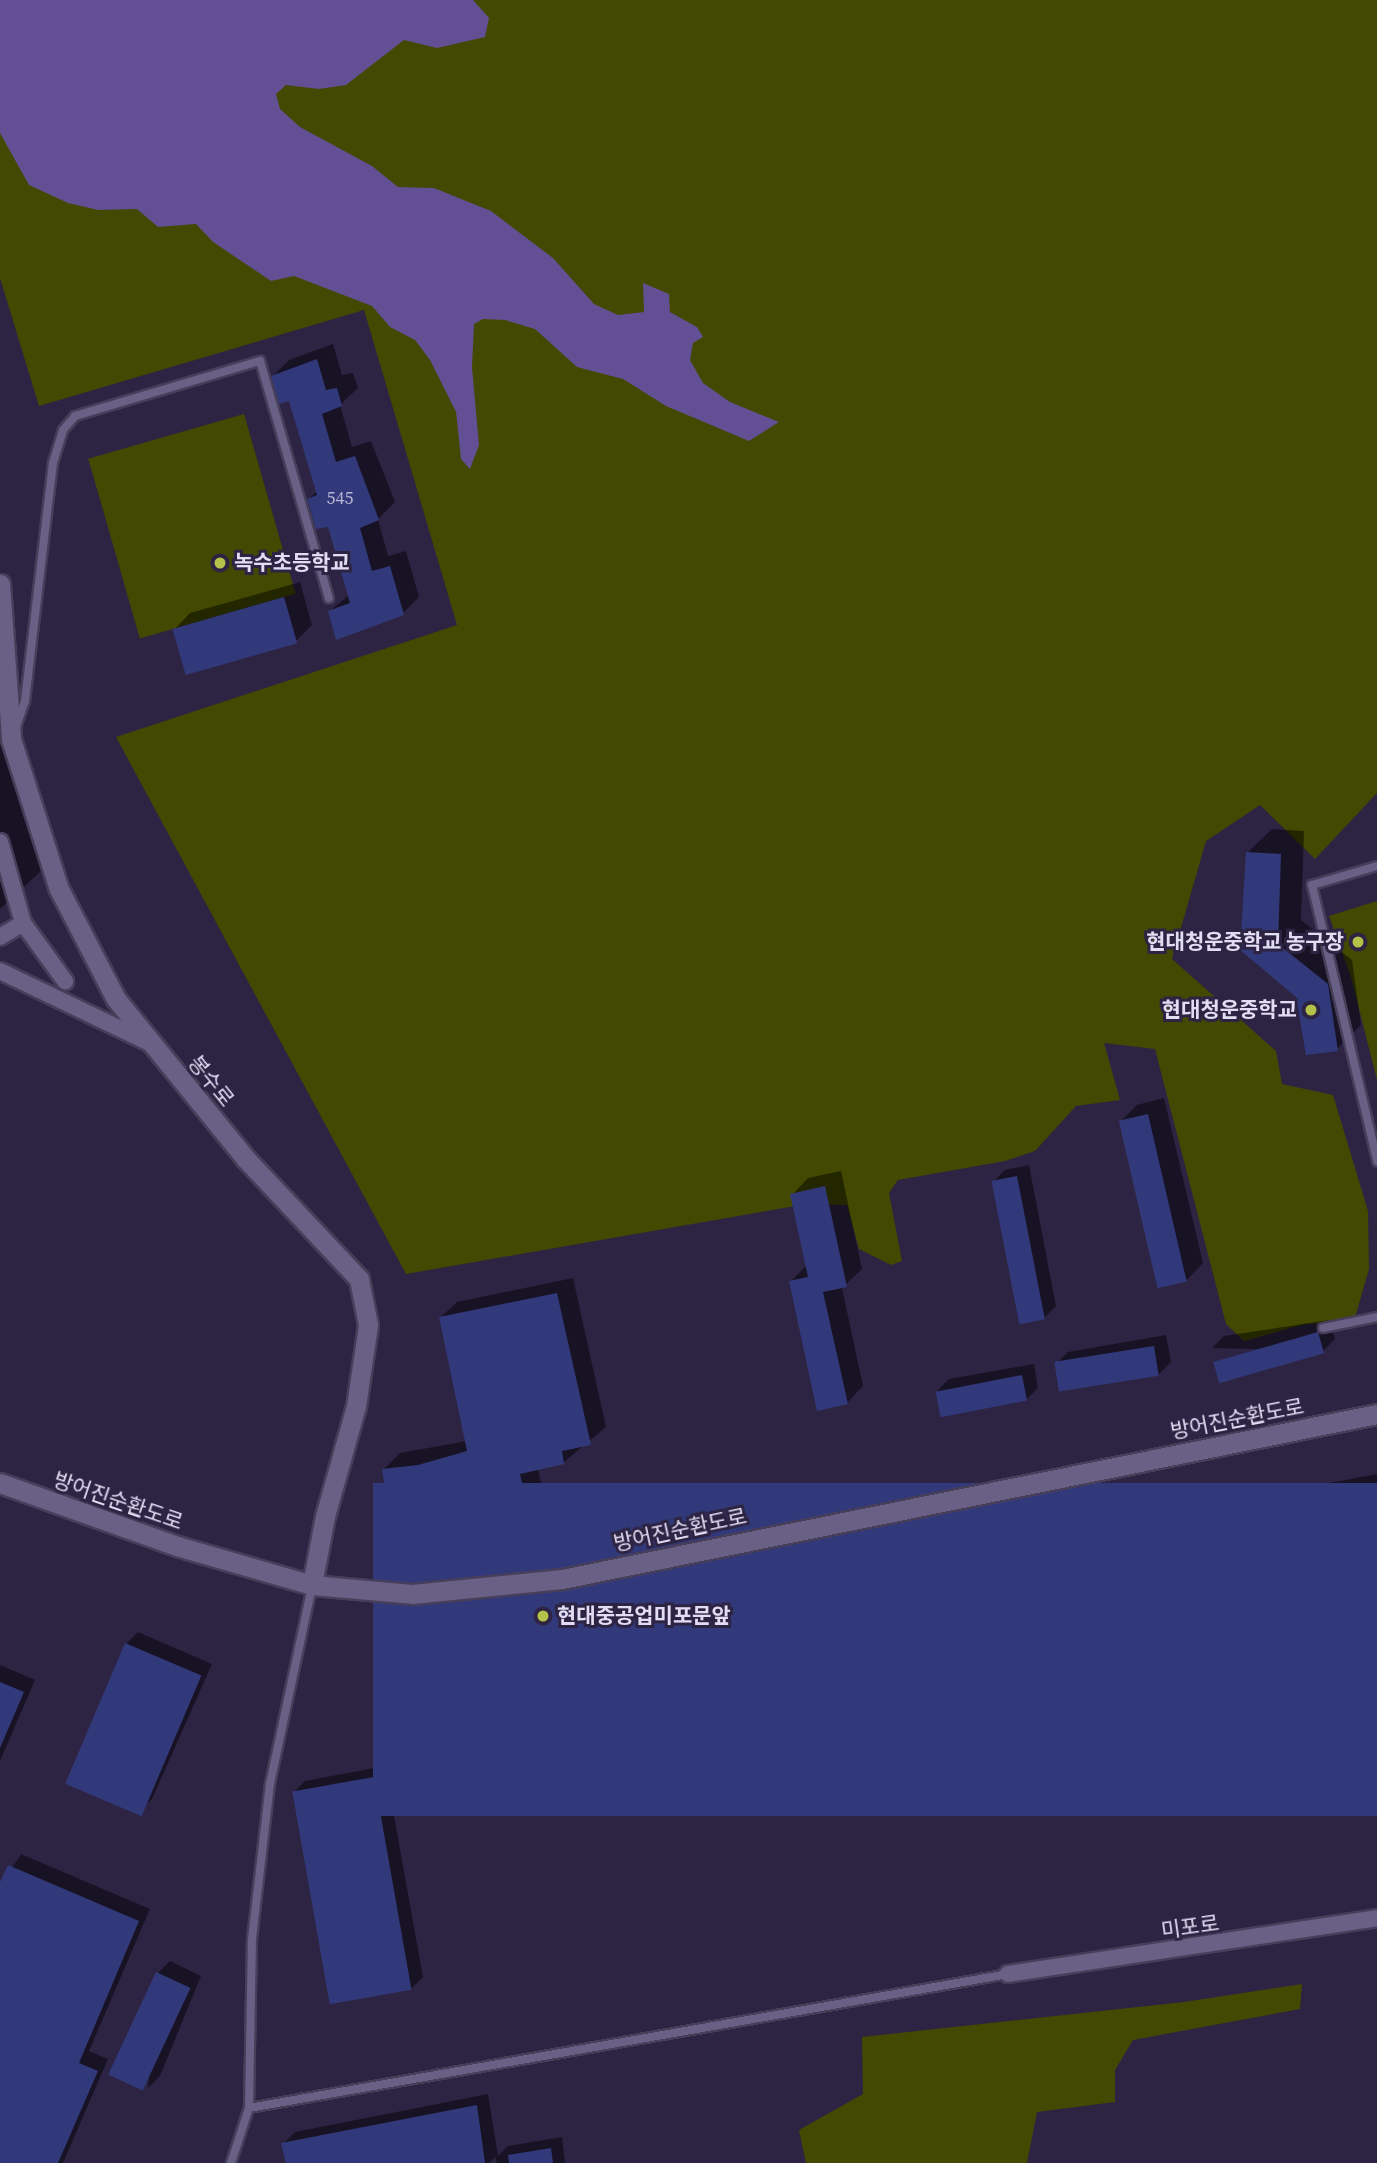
<!DOCTYPE html>
<html>
<head>
<meta charset="utf-8">
<style>
	body { margin:0 }
	#map { position:relative; width:1377px; height:2163px; overflow:hidden; background:#2d2444; font-family:"Source Serif 4","Noto Sans KR",serif }
	div>[style] { position:absolute }
	[style*='--x'] { left:calc(var(--x)*1px); top:calc(var(--y)*1px); width:calc(var(--w)*1px); rotate:calc(var(--a)*1deg) }
	.green>* { inset:0; background:#434900; transform-origin:0 0 }
	.water>* { inset:0; background:#634f94 }
	.shadow>* { inset:0; background:#0007 }
	.building>* { inset:0; background:#32397a; transform-origin:0 0 }
	.roads { filter:drop-shadow(2px 0 #473e5a) drop-shadow(-2px 0 #473e5a) drop-shadow(0 2px #473e5a) drop-shadow(0 -2px #473e5a) }
	.service>* { height:8px; margin:-4px; padding:0 4px; transform-origin:4px; border-radius:4px; background:#696185 }
	.minor>* { height:16px; margin:-8px; padding:0 8px; transform-origin:8px; border-radius:8px; background:#696185 }
	.secondary>* { height:19px; margin:-9.5px; padding:0 9.5px; transform-origin:9.5px; border-radius:9.5px; background:#696185 }
	.dots>* { width:19px; height:19px; translate:-50% -50%; box-sizing:border-box; border:4px solid #2d2444; border-radius:50% }
	span { translate:-50% -50%; white-space:nowrap; text-align:center; line-height:1.15; -webkit-text-stroke:6px #2d2444; paint-order:stroke }
	.number-label { font-size:18px; color:#b5b4d4 }
	.number-label span { -webkit-text-stroke-width:0 }
	.poi-label { font-size:21px; color:#e1ddf2; font-weight:700 }
	.left { translate:0 -50%; text-align:left }
	.right { translate:-100% -50%; text-align:right }
	.street-label { font-size:21px; color:#e1ddf2 }
</style>
</head>
<body>
<div id="map">
	<div class="green">
		<i style="clip-path:polygon(0 0,1377px 0,1377px 793px,1315px 859px,1260px 805px,1206px 841px,1172px 959px,1276px 1051px,1282px 1084px,1333px 1095px,1368px 1211px,1369px 1269px,1354px 1321px,1305px 1324px,1244px 1341px,1226px 1324px,1155px 1049px,1104px 1043px,1120px 1100px,1076px 1106px,1035px 1151px,1005px 1161px,898px 1180px,889px 1193px,902px 1261px,891px 1265px,859px 1249px,847px 1205px,807px 1204px,406px 1274px,116px 737px,457px 625px,364px 310px,39px 406px,0 278px)"></i>
		<i style="left:244px;top:414px;width:187px;height:162px;rotate:74deg"></i>
		<i style="clip-path:polygon(1377px 901px,1377px 1080px,1351px 977px,1329px 916px)"></i>
		<i style="clip-path:polygon(1302px 1984px,1300px 2009px,1133px 2040px,1115px 2070px,1115px 2102px,1037px 2112px,1027px 2163px,806px 2163px,799px 2130px,863px 2094px,862px 2037px,1184px 2002px)"></i>
	</div>
	<div class="water">
		<i style="clip-path:polygon(0 0,473px 0,489px 18px,485px 37px,437px 48px,404px 40px,346px 85px,319px 89px,286px 85px,276px 94px,280px 109px,300px 127px,372px 166px,398px 187px,434px 188px,491px 211px,553px 258px,594px 304px,618px 315px,644px 312px,643px 283px,669px 294px,670px 312px,697px 327px,703px 337px,693px 343px,690px 360px,703px 383px,730px 402px,779px 422px,749px 441px,666px 406px,623px 379px,577px 367px,535px 329px,505px 320px,483px 319px,474px 324px,472px 367px,479px 445px,470px 469px,461px 459px,456px 412px,430px 360px,415px 340px,390px 327px,372px 306px,294px 276px,271px 281px,213px 242px,196px 224px,158px 227px,137px 209px,98px 210px,68px 203px,29px 185px,0 133px)"></i>
	</div>
	<div class="shadow">
		<i style="clip-path:polygon(333px 344px,342px 375px,353px 373px,358px 388px,340px 405px,352px 447px,371px 441px,395px 502px,378px 519px,388px 556px,406px 551px,419px 597px,403px 613px,330px 611px,350px 594px,329px 525px,309px 499px,318px 490px,290px 399px,273px 376px,289px 360px)"></i>
		<i style="clip-path:polygon(300px 582px,312px 625px,296px 641px,174px 630px,190px 613px)"></i>
		<i style="clip-path:polygon(0 684px,53px 860px,0 909px)"></i>
		<i style="clip-path:polygon(1272px 829px,1304px 831px,1301px 920px,1352px 960px,1361px 1025px,1337px 1049px,1297px 996px,1242px 949px,1247px 853px)"></i>
		<i style="clip-path:polygon(1164px 1098px,1203px 1263px,1187px 1280px,1121px 1121px,1137px 1105px)"></i>
		<i style="clip-path:polygon(1029px 1165px,1056px 1306px,1044px 1318px,993px 1182px,1005px 1170px)"></i>
		<i style="clip-path:polygon(841px 1171px,862px 1269px,842px 1288px,863px 1386px,847px 1403px,791px 1281px,807px 1265px,792px 1195px,808px 1178px)"></i>
		<i style="clip-path:polygon(573px 1278px,606px 1427px,563px 1463px,538px 1468px,546px 1508px,530px 1523px,443px 1489px,429px 1494px,432px 1517px,416px 1533px,384px 1469px,400px 1453px,467px 1441px,441px 1317px,457px 1302px)"></i>
		<i style="clip-path:polygon(1329px 1320px,1335px 1339px,1323px 1351px,1212px 1348px,1224px 1336px)"></i>
		<i style="clip-path:polygon(1166px 1335px,1171px 1362px,1159px 1374px,1056px 1364px,1068px 1352px)"></i>
		<i style="clip-path:polygon(1034px 1364px,1038px 1388px,1026px 1400px,937px 1391px,949px 1379px)"></i>
		<i style="clip-path:polygon(1377px 1474px,1377px 1814px,392px 1667px,404px 1655px)"></i>
		<i style="clip-path:polygon(138px 1632px,212px 1664px,152px 1799px,140px 1811px,126px 1644px)"></i>
		<i style="clip-path:polygon(0 1665px,35px 1680px,0 1761px)"></i>
		<i style="clip-path:polygon(385px 1766px,423px 1977px,411px 1989px,293px 1793px,305px 1781px)"></i>
		<i style="clip-path:polygon(21px 1854px,150px 1909px,89px 2051px,108px 2059px,63px 2163px,0 2163px,0 1886px)"></i>
		<i style="clip-path:polygon(170px 1961px,201px 1976px,160px 2076px,148px 2088px,158px 1973px)"></i>
		<i style="clip-path:polygon(488px 2094px,498px 2156px,508px 2146px,562px 2137px,565px 2163px,497px 2163px,495px 2157px,489px 2163px,288px 2163px,283px 2144px,295px 2132px)"></i>
	</div>
	<div class="building">
		<i style="clip-path:polygon(317px 359px,326px 390px,337px 388px,342px 406px,322px 414px,336px 462px,355px 456px,379px 520px,360px 528px,372px 571px,390px 566px,404px 615px,336px 640px,328px 611px,350px 603px,328px 527px,316px 529px,307px 499px,317px 495px,289px 401px,279px 404px,271px 376px)"></i>
		<i style="left:284px;top:597px;width:48px;height:116px;rotate:74deg"></i>
		<i style="clip-path:polygon(1246px 852px,1281px 854px,1278px 944px,1328px 984px,1338px 1051px,1306px 1055px,1296px 997px,1240px 950px)"></i>
		<i style="left:1148px;top:1114px;width:172px;height:30px;rotate:77deg"></i>
		<i style="left:1017px;top:1176px;width:146px;height:26px;rotate:79deg"></i>
		<i style="clip-path:polygon(825px 1186px,847px 1287px,823px 1292px,848px 1404px,817px 1411px,789px 1281px,808px 1277px,790px 1194px)"></i>
		<i style="clip-path:polygon(557px 1293px,591px 1445px,562px 1451px,564px 1464px,520px 1474px,531px 1525px,452px 1542px,442px 1491px,412px 1501px,417px 1534px,392px 1537px,382px 1469px,418px 1465px,467px 1451px,439px 1317px)"></i>
		<i style="left:1318px;top:1332px;width:22px;height:109px;rotate:74deg"></i>
		<i style="left:1154px;top:1346px;width:30px;height:101px;rotate:81deg"></i>
		<i style="left:1022px;top:1375px;width:26px;height:88px;rotate:79deg"></i>
		<i style="left:1377px;top:1483px;width:333px;height:1004px;rotate:90deg"></i>
		<i style="left:125px;top:1643px;width:83px;height:153px;rotate:23deg"></i>
		<i style="clip-path:polygon(0 1682px,24px 1692px,0 1748px)"></i>
		<i style="left:374px;top:1777px;width:216px;height:83px;rotate:80deg"></i>
		<i style="clip-path:polygon(8px 1865px,139px 1921px,79px 2063px,98px 2071px,58px 2163px,0 2163px,0 1882px)"></i>
		<i style="left:156px;top:1972px;width:38px;height:113px;rotate:25deg"></i>
		<i style="clip-path:polygon(477px 2105px,485px 2163px,286px 2163px,281px 2143px)"></i>
		<i style="clip-path:polygon(551px 2148px,553px 2163px,509px 2163px,508px 2155px)"></i>
	</div>
	<div class="roads">
		<div class="service">
			<i style="--x:16;--y:727;--w:28;--a:-71"></i>
			<i style="--x:25;--y:701;--w:240;--a:-83.3"></i>
			<i style="--x:53;--y:463;--w:34;--a:-73"></i>
			<i style="--x:63;--y:430;--w:18;--a:-49"></i>
			<i style="--x:75;--y:416;--w:193;--a:-16.6"></i>
			<i style="--x:260;--y:361;--w:247;--a:73.8"></i>
			<i style="--x:1377;--y:866;--w:68;--a:163.7"></i>
			<i style="--x:1312;--y:885;--w:284;--a:76.7"></i>
			<i style="--x:1323;--y:1328;--w:55;--a:-11.5"></i>
			<i style="--x:249;--y:2108;--w:771;--a:-10.01"></i>
			<i style="--x:231;--y:2163;--w:58;--a:-71.9"></i>
			<i style="--x:249;--y:2108;--w:169;--a:-89"></i>
			<i style="--x:252;--y:1939;--w:156;--a:-83.4"></i>
			<i style="--x:270;--y:1784;--w:202;--a:-78"></i>
		</div>
		<div class="minor">
			<i style="--x:0;--y:842;--w:84;--a:74.1"></i>
			<i style="--x:0;--y:937;--w:27;--a:-31"></i>
			<i style="--x:23;--y:923;--w:72;--a:54.1"></i>
			<i style="--x:0;--y:971;--w:169;--a:25.7"></i>
			<i style="--x:1008;--y:1974;--w:373;--a:-8.6"></i>
		</div>
		<div class="secondary">
			<i style="--x:0;--y:584;--w:155;--a:85.9"></i>
			<i style="--x:11;--y:739;--w:157;--a:72.3"></i>
			<i style="--x:59;--y:889;--w:124;--a:62.6"></i>
			<i style="--x:116;--y:999;--w:205;--a:50.9"></i>
			<i style="--x:245;--y:1158;--w:166;--a:46.7"></i>
			<i style="--x:359;--y:1279;--w:47;--a:78.9"></i>
			<i style="--x:368;--y:1325;--w:82;--a:98.4"></i>
			<i style="--x:356;--y:1406;--w:114;--a:105.7"></i>
			<i style="--x:325;--y:1516;--w:70;--a:100.7"></i>
			<i style="--x:0;--y:1483;--w:188;--a:19.6"></i>
			<i style="--x:177;--y:1546;--w:141;--a:16.1"></i>
			<i style="--x:312;--y:1585;--w:100;--a:5.1"></i>
			<i style="--x:412;--y:1594;--w:151;--a:-5.7"></i>
			<i style="--x:562;--y:1579;--w:832;--a:-11.45"></i>
		</div>
	</div>
	<div class="dots">
		<i style="left:220px;top:563px;background:#b5c249"></i>
		<i style="left:1358px;top:942px;background:#b5c249"></i>
		<i style="left:1311px;top:1010px;background:#b5c249"></i>
		<i style="left:543px;top:1616px;background:#b5c249"></i>
	</div>
	<div class="number-label">
		<span style="left:340px;top:498px">545</span>
	</div>
	<div class="poi-label">
		<span class="left" style="left:234px;top:563px">녹수초등학교</span>
		<span class="right" style="left:1344px;top:942px">현대청운중학교 농구장</span>
		<span class="right" style="left:1297px;top:1010px">현대청운중학교</span>
		<span class="left" style="left:557px;top:1616px">현대중공업미포문앞</span>
	</div>
	<div class="street-label">
		<span style="left:211px;top:1081px;rotate:51deg">봉수로</span>
		<span style="left:1237px;top:1419px;rotate:-11deg">방어진순환도로</span>
		<span style="left:118px;top:1501px;rotate:19deg">방어진순환도로</span>
		<span style="left:680px;top:1530px;rotate:-12deg">방어진순환도로</span>
		<span style="left:1190px;top:1927px;rotate:-8deg">미포로</span>
	</div>
</div>
</body>
</html>
